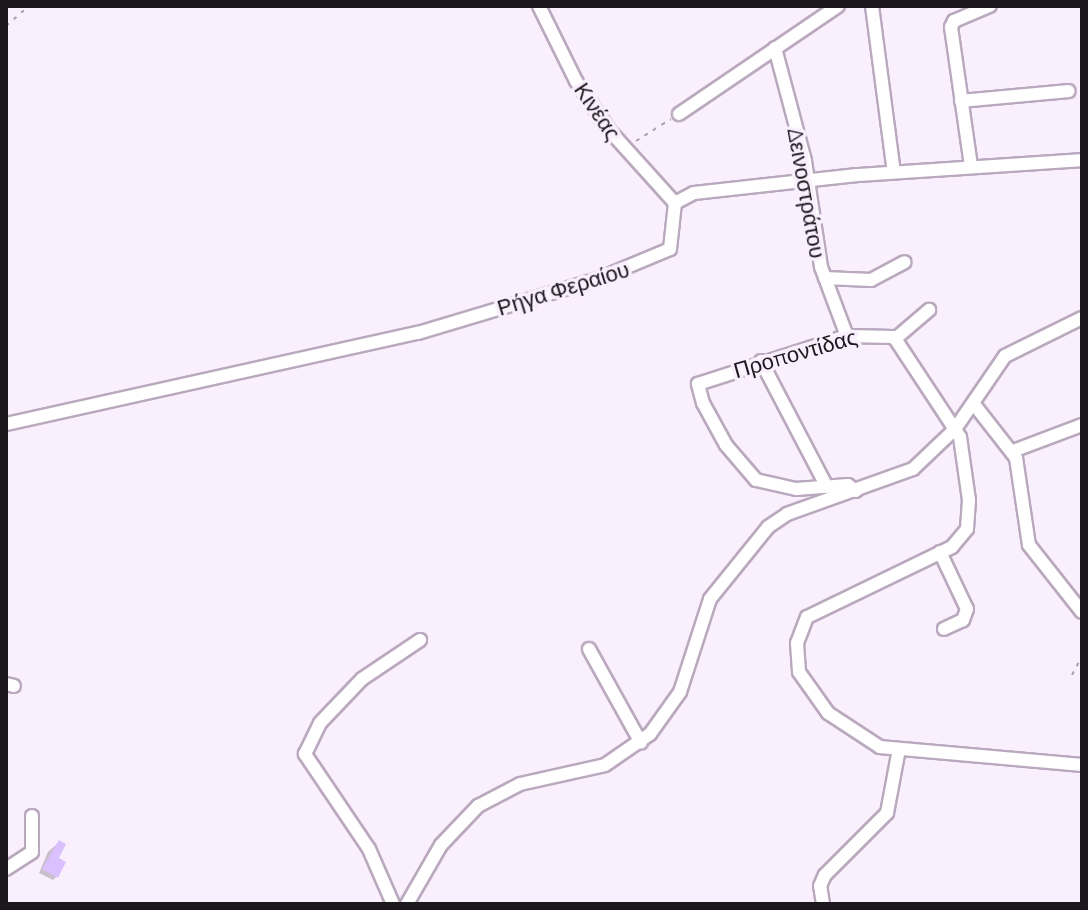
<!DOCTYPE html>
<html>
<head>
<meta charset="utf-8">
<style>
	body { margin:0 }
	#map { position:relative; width:1088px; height:910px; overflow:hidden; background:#faeffd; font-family:Barlow,sans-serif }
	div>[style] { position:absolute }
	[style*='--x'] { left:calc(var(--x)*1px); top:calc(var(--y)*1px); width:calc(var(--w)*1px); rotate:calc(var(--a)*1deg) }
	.shadow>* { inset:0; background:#0003 }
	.building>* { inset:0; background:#dac0fe }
	.path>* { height:2px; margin-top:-1px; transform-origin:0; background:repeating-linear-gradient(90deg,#aaa0ac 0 4px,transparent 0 10px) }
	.roads { filter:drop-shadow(2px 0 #baa9be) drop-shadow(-2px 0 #baa9be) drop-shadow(0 2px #baa9be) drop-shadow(0 -2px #baa9be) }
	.minor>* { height:12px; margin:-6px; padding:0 6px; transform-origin:6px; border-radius:6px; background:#fff }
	span { translate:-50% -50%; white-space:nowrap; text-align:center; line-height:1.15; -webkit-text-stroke:7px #faeffd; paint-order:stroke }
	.street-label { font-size:22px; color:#1c161d }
	.frame { position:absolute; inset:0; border:8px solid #1c161d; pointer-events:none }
</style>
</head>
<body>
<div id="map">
	<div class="shadow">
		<i style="clip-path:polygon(59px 842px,56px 877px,53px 880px,39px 873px,48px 852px)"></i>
	</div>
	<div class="building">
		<i style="clip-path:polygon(59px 840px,66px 844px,59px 858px,66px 862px,58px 878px,42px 869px)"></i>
	</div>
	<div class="path">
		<i style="--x:6;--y:26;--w:30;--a:-41"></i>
		<i style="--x:636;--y:141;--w:41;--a:-32.2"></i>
		<i style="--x:1072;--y:675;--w:21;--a:-62"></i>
	</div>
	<div class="roads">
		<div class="minor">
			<i style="--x:539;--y:6;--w:84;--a:63.7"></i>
			<i style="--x:576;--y:81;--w:59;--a:56"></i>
			<i style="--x:609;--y:130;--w:98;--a:47.9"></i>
			<i style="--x:872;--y:6;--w:167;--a:82.5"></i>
			<i style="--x:775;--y:48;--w:117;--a:75.1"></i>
			<i style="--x:805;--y:161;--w:107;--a:81.4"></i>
			<i style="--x:821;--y:267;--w:74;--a:69.4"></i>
			<i style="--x:961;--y:101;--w:108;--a:-5.3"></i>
			<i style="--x:679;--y:114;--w:192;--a:-34.2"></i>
			<i style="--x:971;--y:166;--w:140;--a:-98.2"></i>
			<i style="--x:951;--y:27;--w:7;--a:-63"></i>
			<i style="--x:954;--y:21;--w:39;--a:-23"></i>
			<i style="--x:825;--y:278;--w:46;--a:2.5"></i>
			<i style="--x:871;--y:280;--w:38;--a:-28"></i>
			<i style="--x:895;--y:339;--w:45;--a:-40.5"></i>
			<i style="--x:761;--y:361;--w:142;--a:62.4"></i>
			<i style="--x:973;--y:403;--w:70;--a:52"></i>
			<i style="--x:1016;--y:458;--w:88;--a:81.5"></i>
			<i style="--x:1029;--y:545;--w:85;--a:51.7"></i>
			<i style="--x:6;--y:424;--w:422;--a:-12.5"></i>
			<i style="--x:418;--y:333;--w:188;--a:-16.7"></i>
			<i style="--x:598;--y:279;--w:78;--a:-22.6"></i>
			<i style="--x:670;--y:249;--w:46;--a:-83.8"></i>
			<i style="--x:675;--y:203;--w:21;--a:-28"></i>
			<i style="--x:694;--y:193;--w:164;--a:-6.3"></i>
			<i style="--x:857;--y:175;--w:225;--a:-3.8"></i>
			<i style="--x:1013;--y:451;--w:74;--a:-20.6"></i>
			<i style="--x:856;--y:491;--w:10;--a:-143"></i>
			<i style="--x:848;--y:485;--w:52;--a:175.6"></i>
			<i style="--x:796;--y:489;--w:41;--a:-167.3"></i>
			<i style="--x:756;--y:480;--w:46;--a:-130.6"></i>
			<i style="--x:726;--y:445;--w:48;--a:-118.7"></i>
			<i style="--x:703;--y:403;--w:20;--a:-105"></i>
			<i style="--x:698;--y:384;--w:157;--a:-17.9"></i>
			<i style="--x:847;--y:336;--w:47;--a:1.2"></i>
			<i style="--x:894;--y:337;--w:120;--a:56.6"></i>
			<i style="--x:960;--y:437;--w:64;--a:81.9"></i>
			<i style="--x:969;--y:500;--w:29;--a:94"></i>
			<i style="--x:967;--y:529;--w:23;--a:130"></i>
			<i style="--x:952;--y:547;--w:161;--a:154.2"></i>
			<i style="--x:807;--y:617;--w:28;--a:111"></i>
			<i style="--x:797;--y:643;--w:29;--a:86"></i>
			<i style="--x:799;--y:672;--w:50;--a:54.7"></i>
			<i style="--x:828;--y:713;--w:62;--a:33.2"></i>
			<i style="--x:880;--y:747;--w:203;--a:5.1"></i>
			<i style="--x:940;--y:552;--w:63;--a:64.7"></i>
			<i style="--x:967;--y:609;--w:12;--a:110"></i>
			<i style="--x:963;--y:620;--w:21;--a:155"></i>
			<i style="--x:589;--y:649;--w:107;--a:61"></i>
			<i style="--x:6;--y:684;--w:8;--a:14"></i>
			<i style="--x:6;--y:869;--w:31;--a:-33"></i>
			<i style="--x:32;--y:852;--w:36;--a:-90"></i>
			<i style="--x:393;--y:904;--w:60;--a:-113.6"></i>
			<i style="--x:369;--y:849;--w:115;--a:-124"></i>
			<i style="--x:305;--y:754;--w:34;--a:-64"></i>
			<i style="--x:320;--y:723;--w:61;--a:-46.3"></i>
			<i style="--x:362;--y:679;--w:70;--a:-33.9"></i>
			<i style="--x:407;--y:904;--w:68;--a:-60"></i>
			<i style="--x:441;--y:845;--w:54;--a:-46.5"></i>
			<i style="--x:478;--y:806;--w:47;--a:-27.6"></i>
			<i style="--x:520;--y:784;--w:87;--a:-12.6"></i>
			<i style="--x:605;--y:765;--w:55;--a:-34.6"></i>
			<i style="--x:650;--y:734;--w:52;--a:-54.5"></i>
			<i style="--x:680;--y:692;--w:98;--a:-72.1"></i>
			<i style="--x:710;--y:599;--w:92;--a:-51.1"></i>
			<i style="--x:768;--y:527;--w:23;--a:-34"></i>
			<i style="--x:787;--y:514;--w:134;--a:-19.7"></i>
			<i style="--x:913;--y:469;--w:58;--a:-43.6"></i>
			<i style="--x:955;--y:429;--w:88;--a:-55.6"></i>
			<i style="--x:1005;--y:356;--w:86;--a:-26.3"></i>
			<i style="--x:823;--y:904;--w:18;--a:-99"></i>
			<i style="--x:820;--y:886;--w:12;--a:-66"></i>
			<i style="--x:825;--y:875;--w:88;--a:-45"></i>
			<i style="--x:887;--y:813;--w:65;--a:-79.4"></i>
		</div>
	</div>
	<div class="street-label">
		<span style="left:598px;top:111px;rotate:56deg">Κινέας</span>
		<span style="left:807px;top:193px;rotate:80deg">Δεινοστράτου</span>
		<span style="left:563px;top:288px;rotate:-17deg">Ρήγα Φεραίου</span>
		<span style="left:795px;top:353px;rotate:-16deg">Προποντίδας</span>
	</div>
	<div class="frame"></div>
</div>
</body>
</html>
